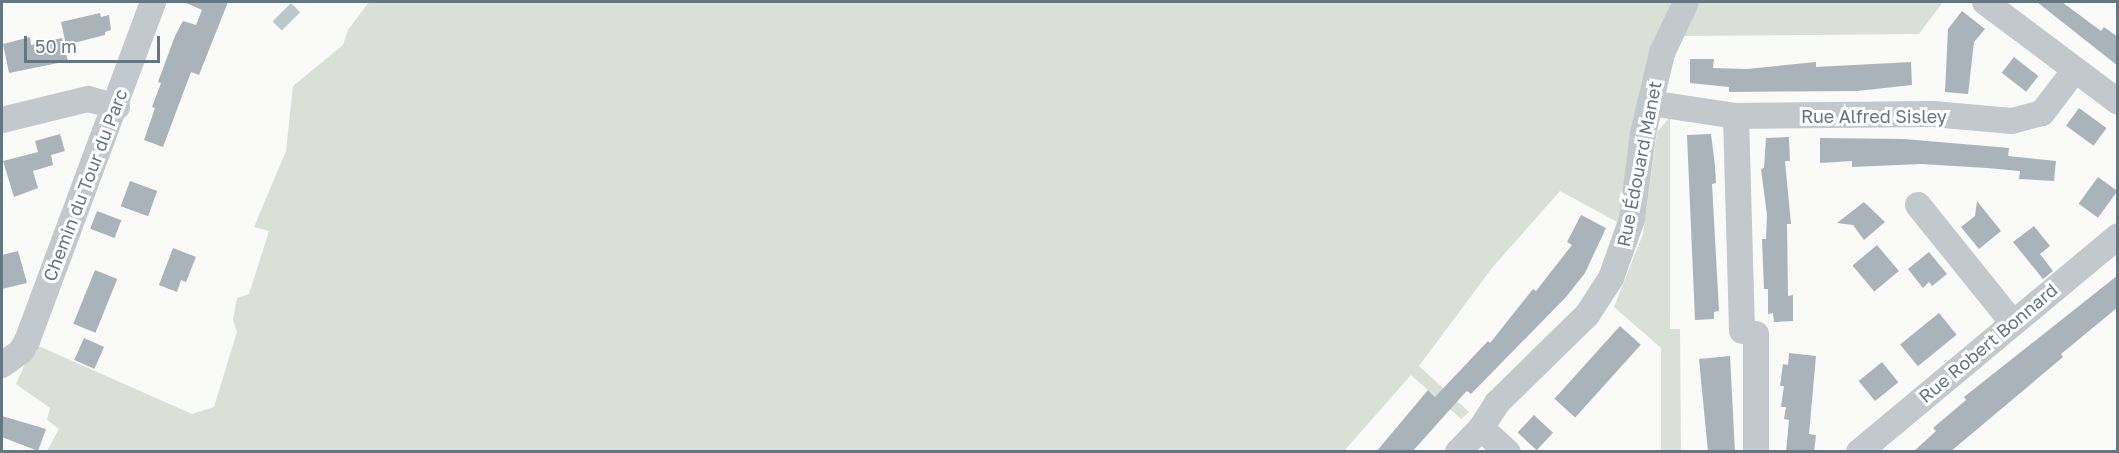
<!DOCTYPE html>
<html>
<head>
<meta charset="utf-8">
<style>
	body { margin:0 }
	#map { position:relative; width:2119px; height:453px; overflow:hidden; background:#fafaf8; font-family:"Golos Text",sans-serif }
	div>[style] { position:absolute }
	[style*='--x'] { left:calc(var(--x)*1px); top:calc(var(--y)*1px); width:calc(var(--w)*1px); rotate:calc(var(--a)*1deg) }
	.green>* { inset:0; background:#dadfd7 }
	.water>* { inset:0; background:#bbc7cb; transform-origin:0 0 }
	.building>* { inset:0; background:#aab3b9; transform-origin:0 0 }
	.minor>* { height:26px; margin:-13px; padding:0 13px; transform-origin:13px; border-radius:13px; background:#c3c8cc }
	span { translate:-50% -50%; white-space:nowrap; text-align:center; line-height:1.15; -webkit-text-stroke:6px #fff; paint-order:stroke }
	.street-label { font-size:18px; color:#657683 }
	.frame { position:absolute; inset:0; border:3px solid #657683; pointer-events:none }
	.scale { position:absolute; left:24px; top:36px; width:136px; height:27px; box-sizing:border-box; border:3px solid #657683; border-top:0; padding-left:8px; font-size:18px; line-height:21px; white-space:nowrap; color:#657683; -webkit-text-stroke:4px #fff; paint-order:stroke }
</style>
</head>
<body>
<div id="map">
	<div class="green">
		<i style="clip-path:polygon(369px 2px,1674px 2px,1643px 78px,1630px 137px,1619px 223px,1560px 191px,1492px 268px,1419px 366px,1469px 412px,1461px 419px,1411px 375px,1344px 451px,47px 451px,59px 429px,47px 420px,50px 408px,16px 384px,34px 344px,192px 414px,214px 407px,237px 332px,233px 320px,237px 298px,249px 294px,269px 231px,254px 227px,286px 151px,293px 86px,343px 45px,348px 30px)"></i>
		<i style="clip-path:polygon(1696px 2px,1943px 2px,1919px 34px,1680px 36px)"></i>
		<i style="clip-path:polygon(1670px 117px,1670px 329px,1680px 329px,1681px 451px,1661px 451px,1661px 348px,1614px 307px,1643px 234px,1657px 132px)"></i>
	</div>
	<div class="water">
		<i style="left:291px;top:3px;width:13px;height:26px;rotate:45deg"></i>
	</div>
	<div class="building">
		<i style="clip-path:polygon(184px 2px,228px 2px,199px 75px,191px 72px,163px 147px,144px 140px,155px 108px,152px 107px,161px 83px,158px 82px,175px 36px,183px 21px,196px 25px,202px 10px)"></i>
		<i style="clip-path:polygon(2037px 2px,2062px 2px,2101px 31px,2104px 27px,2118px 37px,2118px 66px)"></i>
		<i style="clip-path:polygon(1962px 11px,1985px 29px,1974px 42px,1968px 94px,1945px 92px,1948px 29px)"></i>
		<i style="clip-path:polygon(100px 13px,101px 17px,109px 15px,111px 30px,105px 32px,105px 35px,66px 45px,61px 22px)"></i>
		<i style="clip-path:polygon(30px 37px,31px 45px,62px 38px,68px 61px,9px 73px,3px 44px)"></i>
		<i style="left:2014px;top:57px;width:31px;height:20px;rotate:38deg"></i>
		<i style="clip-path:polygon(1690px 59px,1714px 59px,1713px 68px,1747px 69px,1816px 62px,1816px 67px,1911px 62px,1912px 85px,1857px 91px,1729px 92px,1729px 87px,1690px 83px)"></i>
		<i style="left:2079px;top:108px;width:34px;height:22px;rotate:36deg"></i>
		<i style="clip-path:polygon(60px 134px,65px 151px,51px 155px,53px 165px,33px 171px,38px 188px,14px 197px,3px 161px,38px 152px,35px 141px)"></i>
		<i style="clip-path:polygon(1711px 134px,1715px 166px,1716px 183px,1712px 184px,1719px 311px,1714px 312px,1714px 319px,1695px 320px,1687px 135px)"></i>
		<i style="clip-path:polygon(1789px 137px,1790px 161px,1785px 161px,1791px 224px,1787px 224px,1788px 296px,1793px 295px,1793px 321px,1774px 322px,1773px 313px,1768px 314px,1768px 289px,1764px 289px,1762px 239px,1766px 239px,1767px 215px,1761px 169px,1764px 168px,1766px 138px)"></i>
		<i style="clip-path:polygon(1820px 138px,1904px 139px,2009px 148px,2008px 156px,2056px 161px,2054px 181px,2019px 179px,2020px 171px,1987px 168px,1921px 164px,1852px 167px,1852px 161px,1820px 163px)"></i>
		<i style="left:2098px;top:177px;width:24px;height:33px;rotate:36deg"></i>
		<i style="left:130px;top:181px;width:29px;height:27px;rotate:20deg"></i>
		<i style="clip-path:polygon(1977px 201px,2001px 231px,1979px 249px,1961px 227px,1975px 216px)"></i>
		<i style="clip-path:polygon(1864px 202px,1885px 222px,1864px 240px,1853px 225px,1837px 223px)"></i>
		<i style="left:97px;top:211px;width:26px;height:19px;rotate:21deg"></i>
		<i style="clip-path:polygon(1581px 215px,1606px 228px,1585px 273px,1566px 297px,1471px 394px,1467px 391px,1462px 396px,1412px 452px,1376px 452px,1428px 390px,1435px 397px,1488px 341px,1490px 343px,1533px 289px,1536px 291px,1572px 245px,1567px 242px)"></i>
		<i style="clip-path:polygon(2034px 226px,2050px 246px,2040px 254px,2053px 271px,2043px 279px,2013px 242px)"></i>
		<i style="left:1877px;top:245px;width:34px;height:32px;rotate:50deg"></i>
		<i style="clip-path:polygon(173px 248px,196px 257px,186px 282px,181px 280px,177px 292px,159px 285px)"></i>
		<i style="clip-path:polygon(18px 251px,27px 283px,2px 289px,2px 255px)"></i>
		<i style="clip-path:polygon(1929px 252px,1947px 274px,1932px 286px,1929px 282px,1923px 288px,1908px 269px)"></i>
		<i style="left:95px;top:270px;width:24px;height:58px;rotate:22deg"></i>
		<i style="clip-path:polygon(2118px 275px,2118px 307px,2061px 354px,2063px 357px,1950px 452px,1913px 452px,1936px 431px,1933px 428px,1966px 400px,1964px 397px)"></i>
		<i style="left:1939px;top:313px;width:28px;height:50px;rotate:51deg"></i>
		<i style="left:1620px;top:326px;width:28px;height:98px;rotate:42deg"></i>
		<i style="left:84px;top:338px;width:22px;height:24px;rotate:24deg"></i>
		<i style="clip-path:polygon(1789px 353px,1816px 356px,1809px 434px,1816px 435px,1814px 452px,1786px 452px,1789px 420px,1784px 419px,1786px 407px,1781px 407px,1784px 386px,1780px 386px,1783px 364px,1788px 365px)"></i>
		<i style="clip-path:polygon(1730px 356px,1735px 452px,1708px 452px,1699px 359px)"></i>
		<i style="left:1882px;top:362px;width:26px;height:30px;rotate:51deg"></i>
		<i style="left:1534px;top:415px;width:26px;height:24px;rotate:43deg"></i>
		<i style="clip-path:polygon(2px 416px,46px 429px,38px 451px,2px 437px)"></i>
	</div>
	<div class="minor">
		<i style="--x:1985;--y:2;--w:166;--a:36.9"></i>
		<i style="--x:1650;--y:103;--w:87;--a:8.6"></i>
		<i style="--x:1736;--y:116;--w:197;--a:-0.6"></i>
		<i style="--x:1933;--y:114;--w:79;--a:5.1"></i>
		<i style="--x:2012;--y:121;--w:31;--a:-15"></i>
		<i style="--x:2042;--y:113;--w:54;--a:-52.5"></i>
		<i style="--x:1736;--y:116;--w:215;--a:88.4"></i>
		<i style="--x:2;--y:120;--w:89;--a:-13.7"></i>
		<i style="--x:88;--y:99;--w:30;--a:15"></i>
		<i style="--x:1918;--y:205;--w:151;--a:51.2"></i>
		<i style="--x:1756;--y:334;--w:118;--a:90"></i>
		<i style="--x:2;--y:365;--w:24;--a:-36"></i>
		<i style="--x:21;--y:351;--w:12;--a:-59"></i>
		<i style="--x:27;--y:341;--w:362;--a:-69.6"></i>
		<i style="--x:1481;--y:428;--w:36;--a:42"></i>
		<i style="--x:1458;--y:452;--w:33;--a:-46"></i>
		<i style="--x:1481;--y:428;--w:30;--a:-57"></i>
		<i style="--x:1497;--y:403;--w:126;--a:-44.4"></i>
		<i style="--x:1587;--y:315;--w:44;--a:-57"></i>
		<i style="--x:1611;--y:278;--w:63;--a:-70.4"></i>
		<i style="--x:1632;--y:219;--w:86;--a:-82.6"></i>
		<i style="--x:1643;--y:134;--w:83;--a:-76.8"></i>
		<i style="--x:1662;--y:53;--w:56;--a:-64.8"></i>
		<i style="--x:1859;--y:452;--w:337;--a:-39.8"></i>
	</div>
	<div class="street-label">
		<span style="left:1874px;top:116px">Rue Alfred Sisley</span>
		<span style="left:1639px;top:164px;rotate:-79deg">Rue Édouard Manet</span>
		<span style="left:85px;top:185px;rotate:-69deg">Chemin du Tour du Parc</span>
		<span style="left:1988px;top:343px;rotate:-40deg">Rue Robert Bonnard</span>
	</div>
	<div class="frame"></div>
	<div class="scale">50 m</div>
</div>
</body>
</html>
